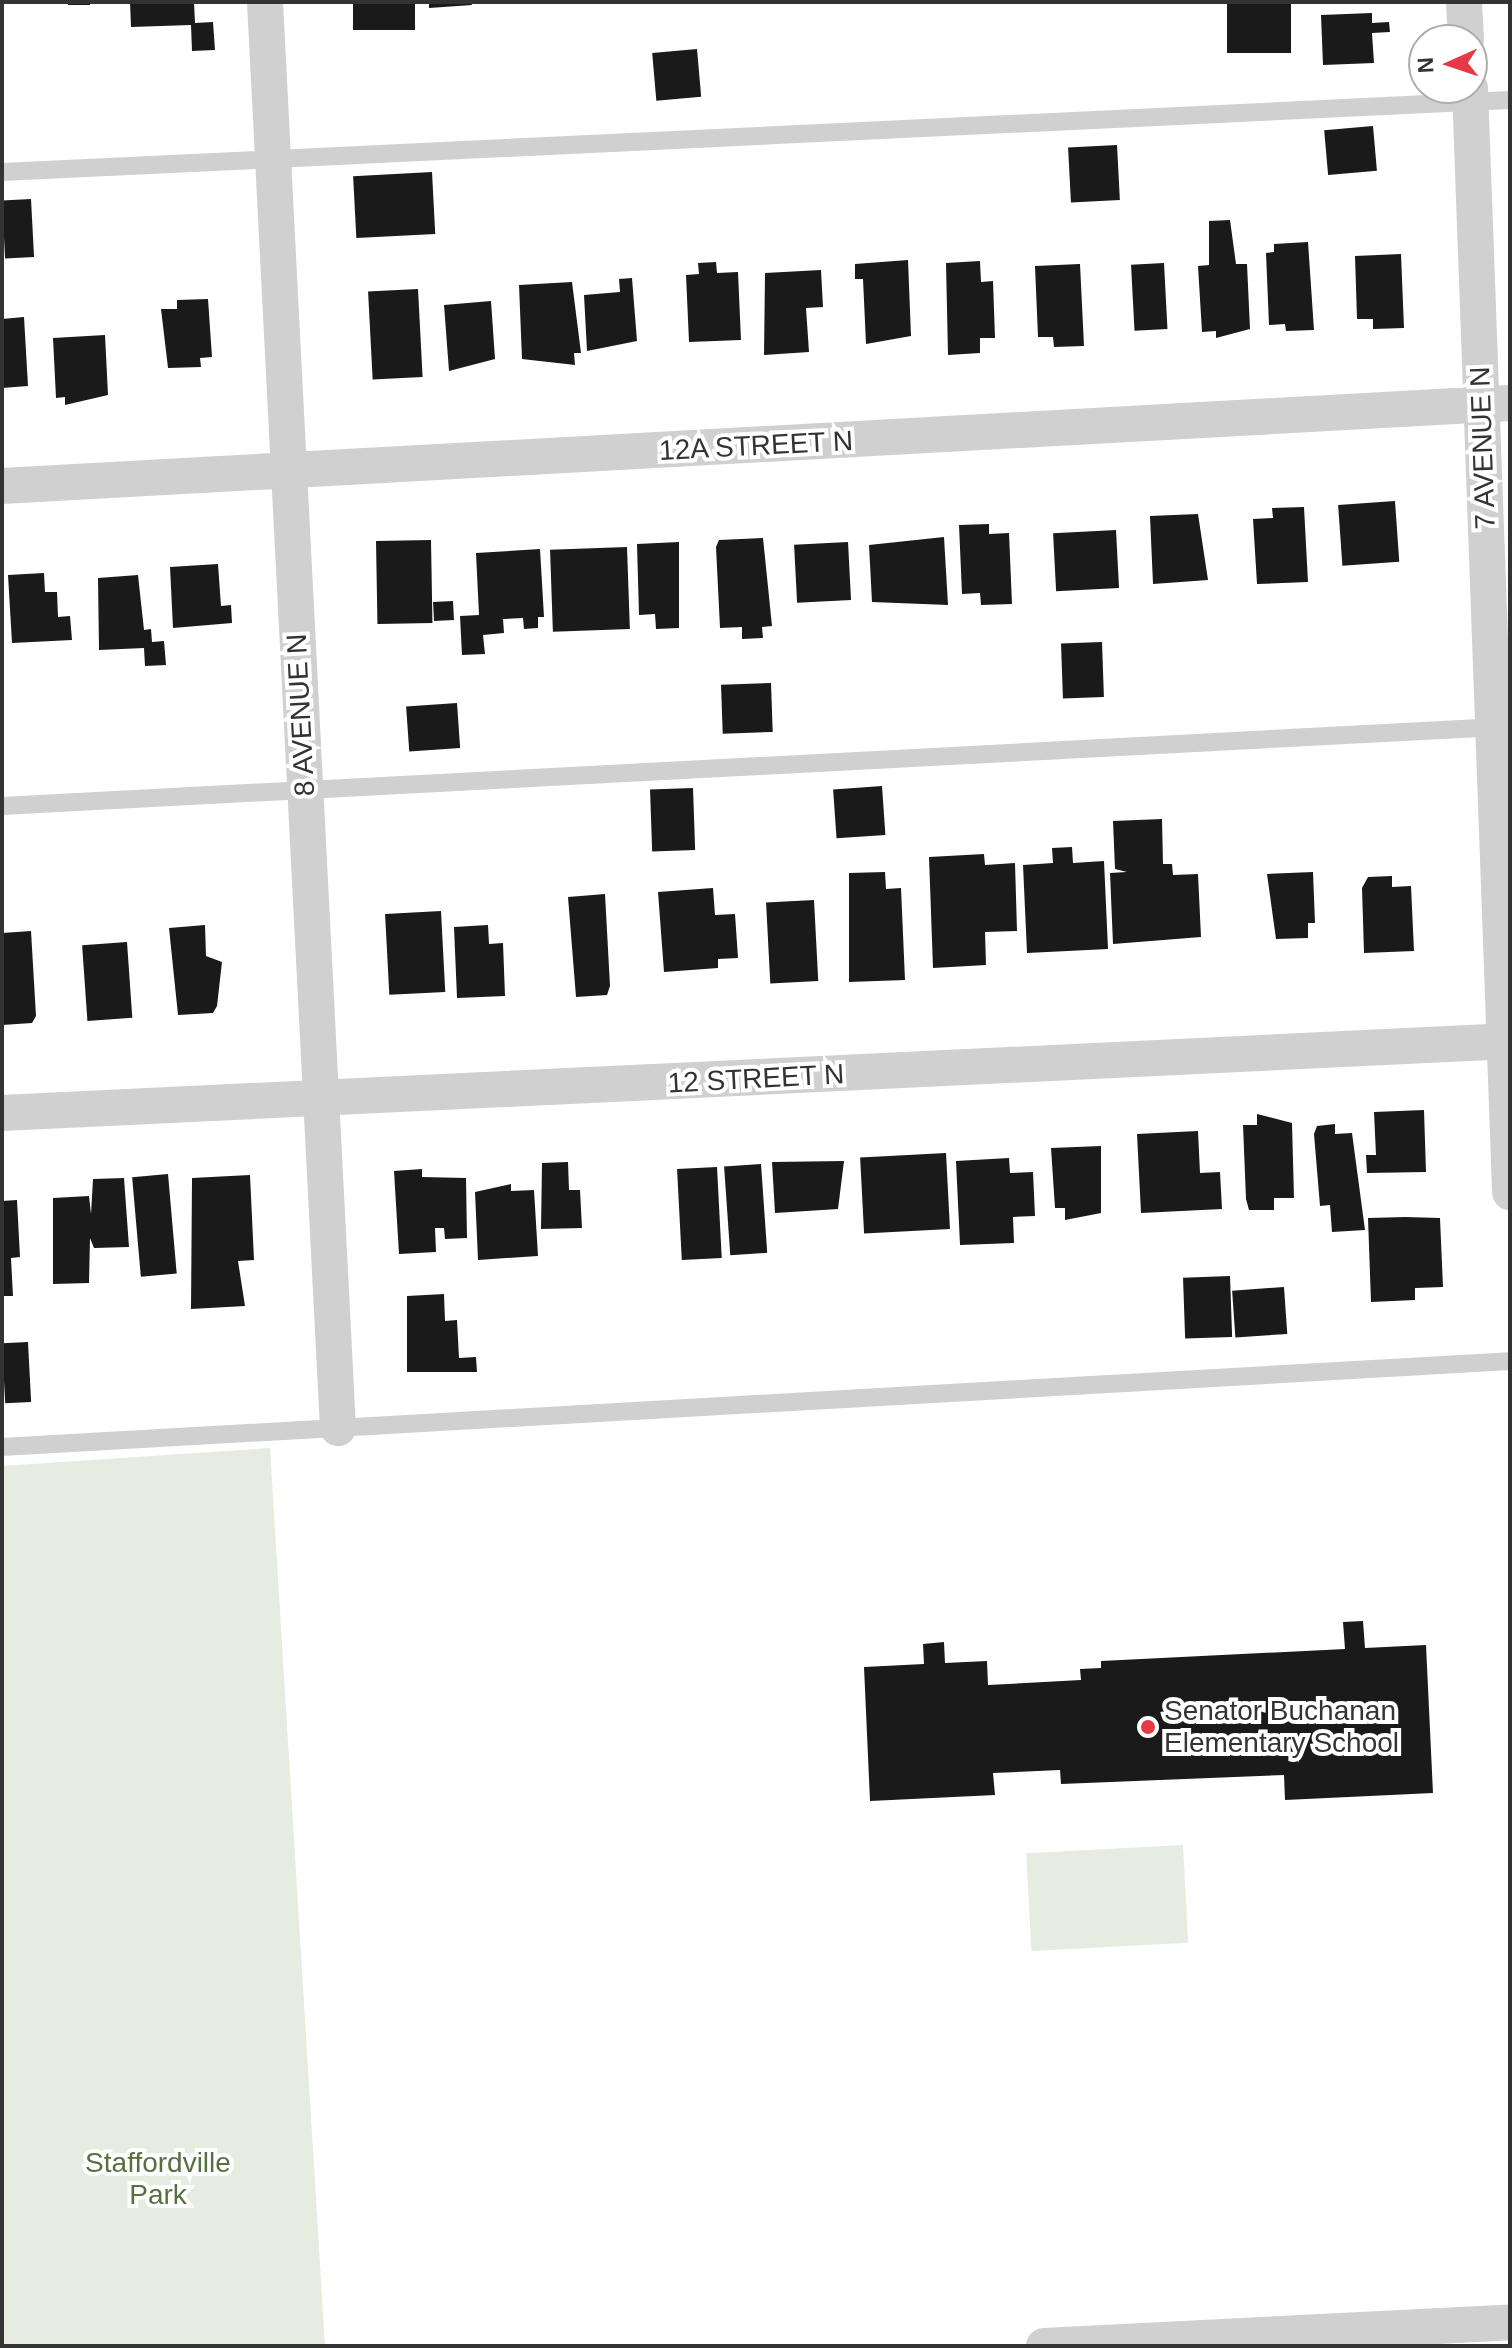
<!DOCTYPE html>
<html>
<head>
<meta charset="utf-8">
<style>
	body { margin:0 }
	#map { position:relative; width:1512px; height:2348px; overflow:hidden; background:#fff; font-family:Arial,sans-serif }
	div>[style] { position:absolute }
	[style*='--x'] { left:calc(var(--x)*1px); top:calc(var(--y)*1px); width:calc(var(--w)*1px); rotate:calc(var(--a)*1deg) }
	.green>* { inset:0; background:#e6ecdf; transform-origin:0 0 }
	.building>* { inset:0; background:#1a1a1a; transform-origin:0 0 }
	.lane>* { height:18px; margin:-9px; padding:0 9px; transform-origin:9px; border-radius:9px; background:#d0d0d0 }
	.street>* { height:36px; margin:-18px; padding:0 18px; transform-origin:18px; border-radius:18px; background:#d0d0d0 }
	.dots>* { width:22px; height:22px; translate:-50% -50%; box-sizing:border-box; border:4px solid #fff; border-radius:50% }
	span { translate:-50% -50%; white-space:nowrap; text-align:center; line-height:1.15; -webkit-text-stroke:8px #fff; paint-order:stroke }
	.street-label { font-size:28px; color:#333 }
	.poi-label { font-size:28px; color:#333 }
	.left { translate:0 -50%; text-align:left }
	.park-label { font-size:28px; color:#56703f }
	.frame { position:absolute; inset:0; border:4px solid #333; pointer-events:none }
	.north { position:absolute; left:1408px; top:24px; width:80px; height:80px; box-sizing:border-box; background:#fff; border:2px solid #adadad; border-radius:50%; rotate:267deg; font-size:22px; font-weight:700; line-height:32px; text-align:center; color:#333 }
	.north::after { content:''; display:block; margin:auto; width:28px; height:36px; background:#e63946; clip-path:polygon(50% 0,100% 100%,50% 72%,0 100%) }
</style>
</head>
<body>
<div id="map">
	<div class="green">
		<i style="clip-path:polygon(270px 1448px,325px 2346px,2px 2346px,2px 1466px)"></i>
		<i style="left:1183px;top:1845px;width:98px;height:157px;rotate:87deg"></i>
	</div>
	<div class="building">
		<i style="left:68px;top:2px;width:22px;height:3px"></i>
		<i style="clip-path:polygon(130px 2px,194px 2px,195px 23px,213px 22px,215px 50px,192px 51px,191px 25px,131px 27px)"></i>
		<i style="left:353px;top:2px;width:62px;height:28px"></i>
		<i style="clip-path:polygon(429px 2px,471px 2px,472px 5px,429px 8px)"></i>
		<i style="left:1227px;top:2px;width:64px;height:51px"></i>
		<i style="clip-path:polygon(1372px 13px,1372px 23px,1389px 22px,1390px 32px,1372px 33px,1374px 63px,1323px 65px,1321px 15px)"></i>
		<i style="left:697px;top:49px;width:48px;height:45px;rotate:85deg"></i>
		<i style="left:1373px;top:126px;width:45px;height:49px;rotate:85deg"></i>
		<i style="left:1117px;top:145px;width:55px;height:49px;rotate:87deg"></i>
		<i style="left:432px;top:172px;width:62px;height:79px;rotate:87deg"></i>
		<i style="left:31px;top:199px;width:58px;height:29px;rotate:87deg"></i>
		<i style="clip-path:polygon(1230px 220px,1236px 264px,1247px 264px,1250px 329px,1216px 338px,1216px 331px,1202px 332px,1198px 266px,1209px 265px,1209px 221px)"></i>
		<i style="clip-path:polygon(1308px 242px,1314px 330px,1286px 331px,1285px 324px,1269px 325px,1266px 253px,1274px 252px,1274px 244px)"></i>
		<i style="clip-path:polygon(1401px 254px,1404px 328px,1373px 329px,1373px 319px,1357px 319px,1355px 256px)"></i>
		<i style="clip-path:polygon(908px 260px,911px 336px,866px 344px,863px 279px,855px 279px,855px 264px)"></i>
		<i style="clip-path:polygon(980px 261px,981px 282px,993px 281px,995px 338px,980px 338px,980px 353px,948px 355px,946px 263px)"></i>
		<i style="clip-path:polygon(716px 262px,717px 273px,738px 272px,741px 340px,689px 342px,686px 275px,699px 274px,698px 263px)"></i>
		<i style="left:1164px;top:263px;width:66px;height:33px;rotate:87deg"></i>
		<i style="clip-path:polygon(1080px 264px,1084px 346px,1054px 347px,1053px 337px,1038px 337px,1035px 266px)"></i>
		<i style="clip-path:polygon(821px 270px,823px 307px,806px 308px,809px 352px,764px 355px,765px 273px)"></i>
		<i style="clip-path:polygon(632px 278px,637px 341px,587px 351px,584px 295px,620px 292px,619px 279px)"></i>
		<i style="clip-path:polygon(572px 282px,581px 353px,574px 353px,575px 365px,522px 359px,519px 285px)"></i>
		<i style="left:418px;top:289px;width:88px;height:50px;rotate:87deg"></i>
		<i style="clip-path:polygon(208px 299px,212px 357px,200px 358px,201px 367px,168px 368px,161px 309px,177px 309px,177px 300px)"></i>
		<i style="clip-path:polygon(491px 301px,495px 359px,449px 371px,444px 305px)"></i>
		<i style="clip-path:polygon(24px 317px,28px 386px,2px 388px,2px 319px)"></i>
		<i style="clip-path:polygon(105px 335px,108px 395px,65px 405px,65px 397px,56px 398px,53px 338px)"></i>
		<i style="left:1395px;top:501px;width:61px;height:57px;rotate:86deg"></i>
		<i style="clip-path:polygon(1304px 507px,1308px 582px,1257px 584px,1253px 519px,1273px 518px,1272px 508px)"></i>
		<i style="clip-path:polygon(1198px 514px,1208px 580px,1153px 584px,1150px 516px)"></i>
		<i style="clip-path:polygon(989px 524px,989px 534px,1009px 533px,1012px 604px,981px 605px,980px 593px,962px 594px,959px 525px)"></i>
		<i style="left:1116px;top:530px;width:58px;height:63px;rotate:87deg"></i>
		<i style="clip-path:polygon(944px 537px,948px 605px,872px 602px,869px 545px)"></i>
		<i style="clip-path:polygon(763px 538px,772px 626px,762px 627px,763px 638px,742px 639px,742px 627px,720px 628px,716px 547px,719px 540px)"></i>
		<i style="left:431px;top:540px;width:83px;height:55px;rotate:89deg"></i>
		<i style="clip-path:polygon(679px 542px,679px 628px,656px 629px,655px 614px,639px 615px,637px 544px)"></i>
		<i style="left:848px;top:542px;width:58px;height:54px;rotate:87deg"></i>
		<i style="left:627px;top:547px;width:82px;height:77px;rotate:88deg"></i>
		<i style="clip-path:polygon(540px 549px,544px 617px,538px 617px,538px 628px,524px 629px,523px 618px,503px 619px,504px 633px,483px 635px,485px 654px,462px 655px,460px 616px,479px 615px,476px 553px)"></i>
		<i style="clip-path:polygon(218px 564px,221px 606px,231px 605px,232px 623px,173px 628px,170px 567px)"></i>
		<i style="clip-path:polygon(44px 573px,45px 592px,57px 592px,58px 617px,70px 616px,72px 640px,12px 643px,8px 575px)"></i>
		<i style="clip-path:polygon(138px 575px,144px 630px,151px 629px,152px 642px,164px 641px,166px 665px,145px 666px,144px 648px,99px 650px,98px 578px)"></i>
		<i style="left:453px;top:601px;width:19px;height:20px;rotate:87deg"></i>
		<i style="left:1102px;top:642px;width:55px;height:41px;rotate:88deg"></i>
		<i style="left:771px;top:683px;width:49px;height:50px;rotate:88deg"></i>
		<i style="left:457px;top:703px;width:45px;height:51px;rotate:86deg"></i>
		<i style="left:882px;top:786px;width:49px;height:49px;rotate:86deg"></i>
		<i style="left:693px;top:788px;width:62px;height:43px;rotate:88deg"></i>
		<i style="clip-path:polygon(1162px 819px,1163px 864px,1172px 864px,1173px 875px,1198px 874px,1201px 937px,1113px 944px,1110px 873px,1127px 872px,1115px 869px,1113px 821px)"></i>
		<i style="clip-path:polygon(1072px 847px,1073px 863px,1104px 861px,1108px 949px,1027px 953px,1023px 865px,1053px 863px,1052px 848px)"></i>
		<i style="clip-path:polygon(984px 854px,985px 865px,1015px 863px,1017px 931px,985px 932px,986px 965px,933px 968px,929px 857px)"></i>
		<i style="clip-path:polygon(885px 872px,886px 889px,901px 888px,905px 980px,849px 982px,849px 873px)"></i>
		<i style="clip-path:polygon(1313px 872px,1315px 923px,1308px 923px,1308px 938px,1276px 939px,1267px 874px)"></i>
		<i style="clip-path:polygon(1392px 876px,1392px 887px,1411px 886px,1414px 951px,1364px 953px,1362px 888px,1368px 877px)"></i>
		<i style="clip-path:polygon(713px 888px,715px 915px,735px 914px,738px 958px,718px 959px,718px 968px,664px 972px,658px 892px)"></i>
		<i style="clip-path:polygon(605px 894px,610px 986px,607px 995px,576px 997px,568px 897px)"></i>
		<i style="left:814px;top:900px;width:81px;height:48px;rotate:87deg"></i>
		<i style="left:441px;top:911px;width:81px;height:56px;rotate:87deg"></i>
		<i style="clip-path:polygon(205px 925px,206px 956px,222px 962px,217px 1006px,213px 1013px,178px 1015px,169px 928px)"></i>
		<i style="clip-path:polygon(488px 925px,489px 944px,503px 943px,505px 996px,457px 998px,454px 927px)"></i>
		<i style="clip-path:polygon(31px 931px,36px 1016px,32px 1023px,2px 1025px,2px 933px)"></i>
		<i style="left:127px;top:942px;width:76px;height:45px;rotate:86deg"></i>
		<i style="clip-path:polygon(1424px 1110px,1426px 1172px,1367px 1173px,1366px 1155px,1376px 1155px,1374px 1112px)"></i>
		<i style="clip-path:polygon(1257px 1114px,1292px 1123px,1294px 1198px,1274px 1198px,1274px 1210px,1249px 1210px,1246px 1199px,1243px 1125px,1257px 1125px)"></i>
		<i style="clip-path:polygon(1335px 1124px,1335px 1134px,1352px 1133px,1365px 1230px,1332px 1232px,1330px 1205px,1320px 1206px,1314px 1134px,1317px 1126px)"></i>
		<i style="clip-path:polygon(1198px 1131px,1200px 1173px,1220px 1172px,1222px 1209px,1141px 1213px,1137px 1134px)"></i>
		<i style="clip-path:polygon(1101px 1146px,1101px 1213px,1065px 1220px,1065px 1208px,1055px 1208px,1051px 1148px)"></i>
		<i style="left:946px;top:1153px;width:76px;height:86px;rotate:87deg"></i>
		<i style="clip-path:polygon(1009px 1158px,1010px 1173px,1033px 1172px,1035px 1216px,1013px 1217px,1014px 1243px,960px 1245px,956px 1161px)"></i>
		<i style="clip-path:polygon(844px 1161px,838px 1209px,775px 1213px,772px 1162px)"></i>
		<i style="clip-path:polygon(568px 1162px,569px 1190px,580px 1190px,582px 1228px,541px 1229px,542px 1163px)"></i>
		<i style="left:761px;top:1164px;width:89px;height:37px;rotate:86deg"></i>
		<i style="left:717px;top:1167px;width:91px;height:40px;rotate:87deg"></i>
		<i style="clip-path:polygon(422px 1169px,422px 1177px,466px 1178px,467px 1238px,445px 1239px,444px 1228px,435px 1228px,436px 1252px,399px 1254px,394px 1171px)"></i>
		<i style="left:168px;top:1174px;width:100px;height:36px;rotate:85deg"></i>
		<i style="clip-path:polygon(250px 1175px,254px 1260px,238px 1261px,245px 1306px,191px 1309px,192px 1178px)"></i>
		<i style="clip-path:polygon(124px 1178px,129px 1247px,94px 1248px,90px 1238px,89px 1283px,53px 1284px,53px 1198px,89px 1196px,91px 1214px,93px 1179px)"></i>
		<i style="clip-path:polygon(511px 1184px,511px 1191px,534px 1190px,538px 1256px,478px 1260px,475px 1192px)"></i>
		<i style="clip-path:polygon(17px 1200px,20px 1257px,11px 1258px,13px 1296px,2px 1296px,2px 1201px)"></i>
		<i style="clip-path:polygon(1405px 1217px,1440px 1218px,1443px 1287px,1415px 1288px,1415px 1300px,1371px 1302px,1368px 1218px)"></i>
		<i style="left:1230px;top:1276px;width:61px;height:47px;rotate:88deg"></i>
		<i style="left:1284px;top:1287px;width:47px;height:52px;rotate:86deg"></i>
		<i style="clip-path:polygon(444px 1294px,445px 1321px,457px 1320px,459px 1358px,476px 1357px,477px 1372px,407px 1372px,407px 1296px)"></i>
		<i style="left:28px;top:1342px;width:60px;height:26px;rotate:87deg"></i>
		<i style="clip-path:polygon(1363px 1621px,1365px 1648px,1426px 1645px,1433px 1793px,1285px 1800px,1284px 1775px,1061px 1784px,1060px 1770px,993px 1773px,995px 1795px,870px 1801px,864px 1667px,924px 1664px,923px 1644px,944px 1642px,945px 1663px,987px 1661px,988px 1685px,1081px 1680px,1080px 1669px,1101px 1668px,1101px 1661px,1345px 1649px,1343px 1622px)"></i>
	</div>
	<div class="lane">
		<i style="--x:2;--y:172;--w:1510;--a:-2.73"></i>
		<i style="--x:2;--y:806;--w:1499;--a:-3.02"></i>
		<i style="--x:2;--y:1447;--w:1510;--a:-3.26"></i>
	</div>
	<div class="street">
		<i style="--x:265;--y:2;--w:1428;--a:87.07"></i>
		<i style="--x:1464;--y:2;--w:38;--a:87"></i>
		<i style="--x:1470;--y:88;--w:1105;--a:87.92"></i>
		<i style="--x:2;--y:486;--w:1510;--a:-3.15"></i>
		<i style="--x:2;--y:1113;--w:1510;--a:-2.73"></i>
		<i style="--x:1044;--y:2346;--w:467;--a:-2.9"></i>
	</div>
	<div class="dots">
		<i style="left:1148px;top:1727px;background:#e63946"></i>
	</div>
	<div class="street-label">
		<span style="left:756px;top:446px;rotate:-3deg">12A STREET N</span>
		<span style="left:1483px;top:448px;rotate:-92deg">7 AVENUE N</span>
		<span style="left:301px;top:715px;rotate:-93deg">8 AVENUE N</span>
		<span style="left:756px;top:1079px;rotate:-3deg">12 STREET N</span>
	</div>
	<div class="poi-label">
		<span class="left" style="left:1164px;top:1727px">Senator Buchanan<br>Elementary School</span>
	</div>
	<div class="park-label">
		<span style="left:158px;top:2179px">Staffordville<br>Park</span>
	</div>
	<div class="frame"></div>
	<div class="north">N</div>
</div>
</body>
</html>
